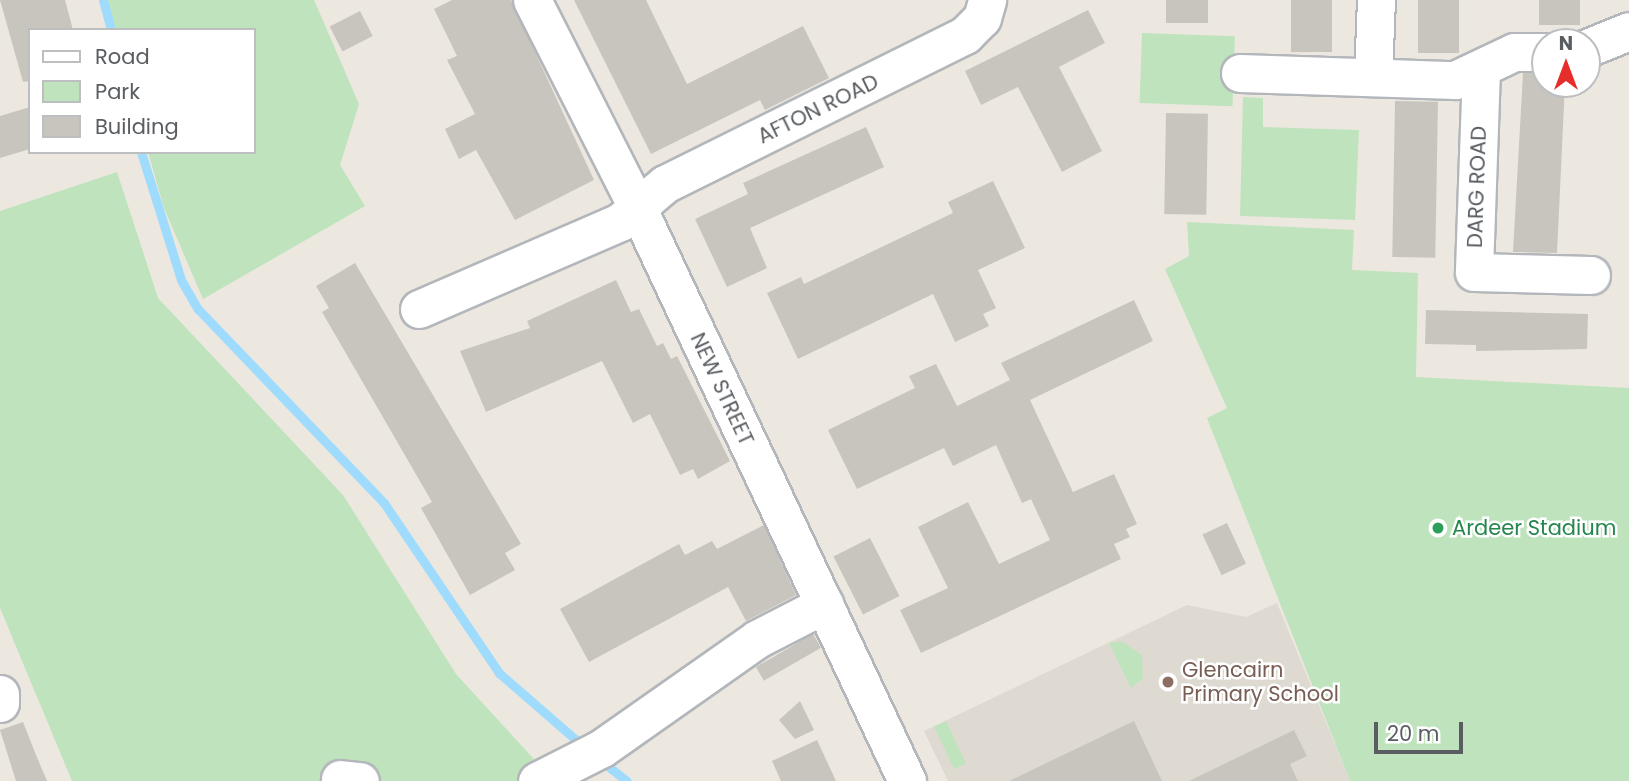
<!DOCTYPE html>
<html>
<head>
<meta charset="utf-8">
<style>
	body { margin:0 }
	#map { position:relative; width:1629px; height:781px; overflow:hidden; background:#ece8e0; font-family:Poppins,sans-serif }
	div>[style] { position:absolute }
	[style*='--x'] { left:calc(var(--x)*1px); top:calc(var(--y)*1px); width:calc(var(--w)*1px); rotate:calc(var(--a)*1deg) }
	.education>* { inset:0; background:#dedad1 }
	.green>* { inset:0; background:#bfe3bc; transform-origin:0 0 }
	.stream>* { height:9px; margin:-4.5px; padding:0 4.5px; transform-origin:4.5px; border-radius:4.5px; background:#9edbfd }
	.building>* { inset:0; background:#c8c5bf; transform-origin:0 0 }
	.roads { filter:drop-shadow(2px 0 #b3b6bb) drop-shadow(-2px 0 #b3b6bb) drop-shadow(0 2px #b3b6bb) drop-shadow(0 -2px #b3b6bb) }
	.minor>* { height:37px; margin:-18.5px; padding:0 18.5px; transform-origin:18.5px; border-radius:18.5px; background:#fff }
	.dots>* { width:19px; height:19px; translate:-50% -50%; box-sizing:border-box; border:4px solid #fff; border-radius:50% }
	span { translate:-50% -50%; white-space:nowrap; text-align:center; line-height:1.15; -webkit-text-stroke:5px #fff; paint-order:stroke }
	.street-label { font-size:21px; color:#595d61 }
	.leisure-label { font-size:21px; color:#27864d }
	.left { translate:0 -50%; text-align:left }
	.education-label { font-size:21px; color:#785e54 }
	.legend { position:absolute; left:28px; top:28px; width:228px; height:126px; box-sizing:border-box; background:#fff; border:2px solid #bdbec0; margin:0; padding:9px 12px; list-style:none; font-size:21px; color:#595d61 }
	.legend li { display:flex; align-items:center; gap:14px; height:35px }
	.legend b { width:35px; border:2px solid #bdbec0 }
	.north { position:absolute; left:1531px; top:28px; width:70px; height:70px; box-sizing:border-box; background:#fff; border:2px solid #bdbec0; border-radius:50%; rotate:0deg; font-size:19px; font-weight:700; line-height:28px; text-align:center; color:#595d61 }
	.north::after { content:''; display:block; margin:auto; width:24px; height:32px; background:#e52d2c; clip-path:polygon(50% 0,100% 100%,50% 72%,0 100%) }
	.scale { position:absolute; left:1374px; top:722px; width:89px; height:32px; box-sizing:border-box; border:4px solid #595d61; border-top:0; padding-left:9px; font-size:21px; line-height:24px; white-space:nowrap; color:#595d61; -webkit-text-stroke:5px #fff; paint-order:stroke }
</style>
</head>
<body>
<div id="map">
	<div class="education">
		<i style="clip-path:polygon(1277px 603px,1350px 781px,948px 781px,924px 731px,1187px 605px,1246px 617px)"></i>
	</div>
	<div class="green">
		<i style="clip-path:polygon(105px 0,314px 0,359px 104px,340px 165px,365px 206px,203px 299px,164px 208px,148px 152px,254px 152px,254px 30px,114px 30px)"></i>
		<i style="left:1142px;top:33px;width:93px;height:70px;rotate:2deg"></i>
		<i style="clip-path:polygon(1243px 97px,1263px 98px,1263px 127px,1359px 130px,1355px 220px,1240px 216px)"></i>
		<i style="clip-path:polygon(117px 172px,158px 298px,343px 495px,456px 674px,554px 781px,72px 781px,0 608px,0 211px)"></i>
		<i style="clip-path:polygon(1187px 222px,1354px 230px,1352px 270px,1418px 273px,1416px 377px,1629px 388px,1629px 781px,1350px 781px,1207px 418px,1227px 408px,1165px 269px,1189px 256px)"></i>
		<i style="clip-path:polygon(1121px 641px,1142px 655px,1143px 678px,1131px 688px,1109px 643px)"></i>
		<i style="left:946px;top:721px;width:47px;height:13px;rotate:65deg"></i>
	</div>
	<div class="stream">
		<i style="--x:103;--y:0;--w:31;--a:75"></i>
		<i style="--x:141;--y:152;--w:134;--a:72.6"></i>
		<i style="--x:181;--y:280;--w:34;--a:60"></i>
		<i style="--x:198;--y:309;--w:269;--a:46.2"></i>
		<i style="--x:384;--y:503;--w:205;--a:55.9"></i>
		<i style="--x:499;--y:673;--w:113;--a:41"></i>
		<i style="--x:600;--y:760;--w:34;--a:38"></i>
	</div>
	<div class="building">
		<i style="clip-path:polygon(0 0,65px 0,73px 30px,30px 30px,30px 81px,23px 82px)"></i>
		<i style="clip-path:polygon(452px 0,511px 0,594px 180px,515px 220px,476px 150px,459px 159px,445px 129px,475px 114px,447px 60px,457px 56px,434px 9px)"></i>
		<i style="clip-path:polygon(574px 0,646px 0,687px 84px,803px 26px,829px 78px,765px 110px,760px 100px,651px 154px)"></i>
		<i style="left:1166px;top:0;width:42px;height:23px"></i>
		<i style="left:1291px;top:0;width:41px;height:52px"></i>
		<i style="left:1418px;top:0;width:41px;height:53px"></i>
		<i style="left:1539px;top:0;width:41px;height:25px"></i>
		<i style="clip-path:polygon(1088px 10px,1105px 43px,1059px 67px,1102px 151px,1062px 172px,1018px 87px,981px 105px,965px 71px)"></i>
		<i style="left:360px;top:11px;width:28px;height:34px;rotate:63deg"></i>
		<i style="clip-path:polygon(1523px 73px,1545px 73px,1545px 84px,1565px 84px,1557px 253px,1513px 252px)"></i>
		<i style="left:1395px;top:101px;width:43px;height:156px;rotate:1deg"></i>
		<i style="clip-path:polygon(30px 107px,30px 149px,0 158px,0 116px)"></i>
		<i style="left:1166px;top:113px;width:42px;height:101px;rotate:1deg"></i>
		<i style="clip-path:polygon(866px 127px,884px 167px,750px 228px,767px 268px,727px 287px,695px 219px,748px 194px,743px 183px)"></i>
		<i style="clip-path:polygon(993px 181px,1025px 248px,978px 270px,996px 308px,983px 314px,989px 326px,955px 342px,933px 294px,798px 359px,767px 293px,801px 277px,804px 284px,953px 213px,948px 202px)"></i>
		<i style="clip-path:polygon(355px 263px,521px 544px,505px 553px,515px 570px,470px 595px,421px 508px,432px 502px,322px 312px,329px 308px,316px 286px)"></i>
		<i style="clip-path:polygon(616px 280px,631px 312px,639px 309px,657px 346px,663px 343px,671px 359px,677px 356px,730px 461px,698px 479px,693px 469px,680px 475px,650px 414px,633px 423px,602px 361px,486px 412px,460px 351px,530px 328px,527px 321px)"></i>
		<i style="clip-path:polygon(1134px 300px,1153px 341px,1030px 400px,1073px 492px,1114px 474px,1137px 524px,1126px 529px,1130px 537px,1114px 544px,1121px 559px,921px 653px,900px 610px,948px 588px,918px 527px,968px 502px,999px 564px,1050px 540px,1031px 499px,1022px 503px,996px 445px,953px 466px,944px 448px,857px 489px,828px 430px,915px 388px,909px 376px,936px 364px,957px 406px,1010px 380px,1001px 363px)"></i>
		<i style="clip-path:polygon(1426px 310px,1588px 314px,1587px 349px,1476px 351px,1476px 345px,1425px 344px)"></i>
		<i style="left:1227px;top:523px;width:45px;height:27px;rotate:65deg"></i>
		<i style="clip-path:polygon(764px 525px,796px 595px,746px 621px,728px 587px,589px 662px,560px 609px,679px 544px,685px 555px,712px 541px,717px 549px)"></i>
		<i style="left:870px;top:538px;width:65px;height:41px;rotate:63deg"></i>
		<i style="left:813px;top:634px;width:16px;height:66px;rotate:60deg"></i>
		<i style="clip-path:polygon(800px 701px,814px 730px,795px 739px,779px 720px)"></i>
		<i style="clip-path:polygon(1134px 721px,1162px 781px,1009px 781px)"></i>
		<i style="clip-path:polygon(23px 722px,36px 755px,47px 781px,16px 781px,0 730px)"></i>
		<i style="clip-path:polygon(1294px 730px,1307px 756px,1290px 764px,1298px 781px,1189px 781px)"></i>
		<i style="clip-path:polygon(817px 740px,836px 781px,781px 781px,772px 761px)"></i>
	</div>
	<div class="roads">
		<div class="minor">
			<i style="--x:532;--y:0;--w:234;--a:63.1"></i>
			<i style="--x:638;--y:209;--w:632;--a:64.81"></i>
			<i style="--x:1587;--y:48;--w:45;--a:-22"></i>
			<i style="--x:1481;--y:69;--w:203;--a:92"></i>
			<i style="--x:1474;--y:272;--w:117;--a:1.5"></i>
			<i style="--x:1240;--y:73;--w:215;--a:1.9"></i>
			<i style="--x:1455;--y:80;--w:65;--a:-25.4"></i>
			<i style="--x:1514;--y:52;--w:31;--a:0"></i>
			<i style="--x:1373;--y:77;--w:77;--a:-87.8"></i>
			<i style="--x:419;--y:309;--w:219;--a:-23.4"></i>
			<i style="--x:620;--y:222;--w:59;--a:-40.2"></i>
			<i style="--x:665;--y:184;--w:335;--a:-26.4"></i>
			<i style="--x:965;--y:35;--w:24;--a:-45"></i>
			<i style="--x:982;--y:18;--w:19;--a:-74"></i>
			<i style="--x:0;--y:694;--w:9;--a:90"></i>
			<i style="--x:340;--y:779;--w:20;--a:6"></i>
			<i style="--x:537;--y:781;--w:73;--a:-26.9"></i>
			<i style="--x:602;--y:748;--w:189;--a:-35.1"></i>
			<i style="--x:757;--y:639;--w:76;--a:-27.2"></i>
		</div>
	</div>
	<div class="dots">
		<i style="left:1438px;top:528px;background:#2e9e5b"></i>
		<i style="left:1168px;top:682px;background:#8d6e63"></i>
	</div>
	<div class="street-label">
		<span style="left:818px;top:109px;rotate:-26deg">AFTON ROAD</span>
		<span style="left:1477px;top:187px;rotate:-88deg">DARG ROAD</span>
		<span style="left:722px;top:389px;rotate:65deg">NEW STREET</span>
	</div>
	<div class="leisure-label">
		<span class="left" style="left:1452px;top:528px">Ardeer Stadium</span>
	</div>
	<div class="education-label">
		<span class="left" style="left:1182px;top:682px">Glencairn<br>Primary School</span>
	</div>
	<ul class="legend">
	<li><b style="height:9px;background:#fff"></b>Road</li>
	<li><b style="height:19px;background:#bfe3bc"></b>Park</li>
	<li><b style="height:19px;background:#c8c5bf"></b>Building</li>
	</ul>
	<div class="north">N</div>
	<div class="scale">20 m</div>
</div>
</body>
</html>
